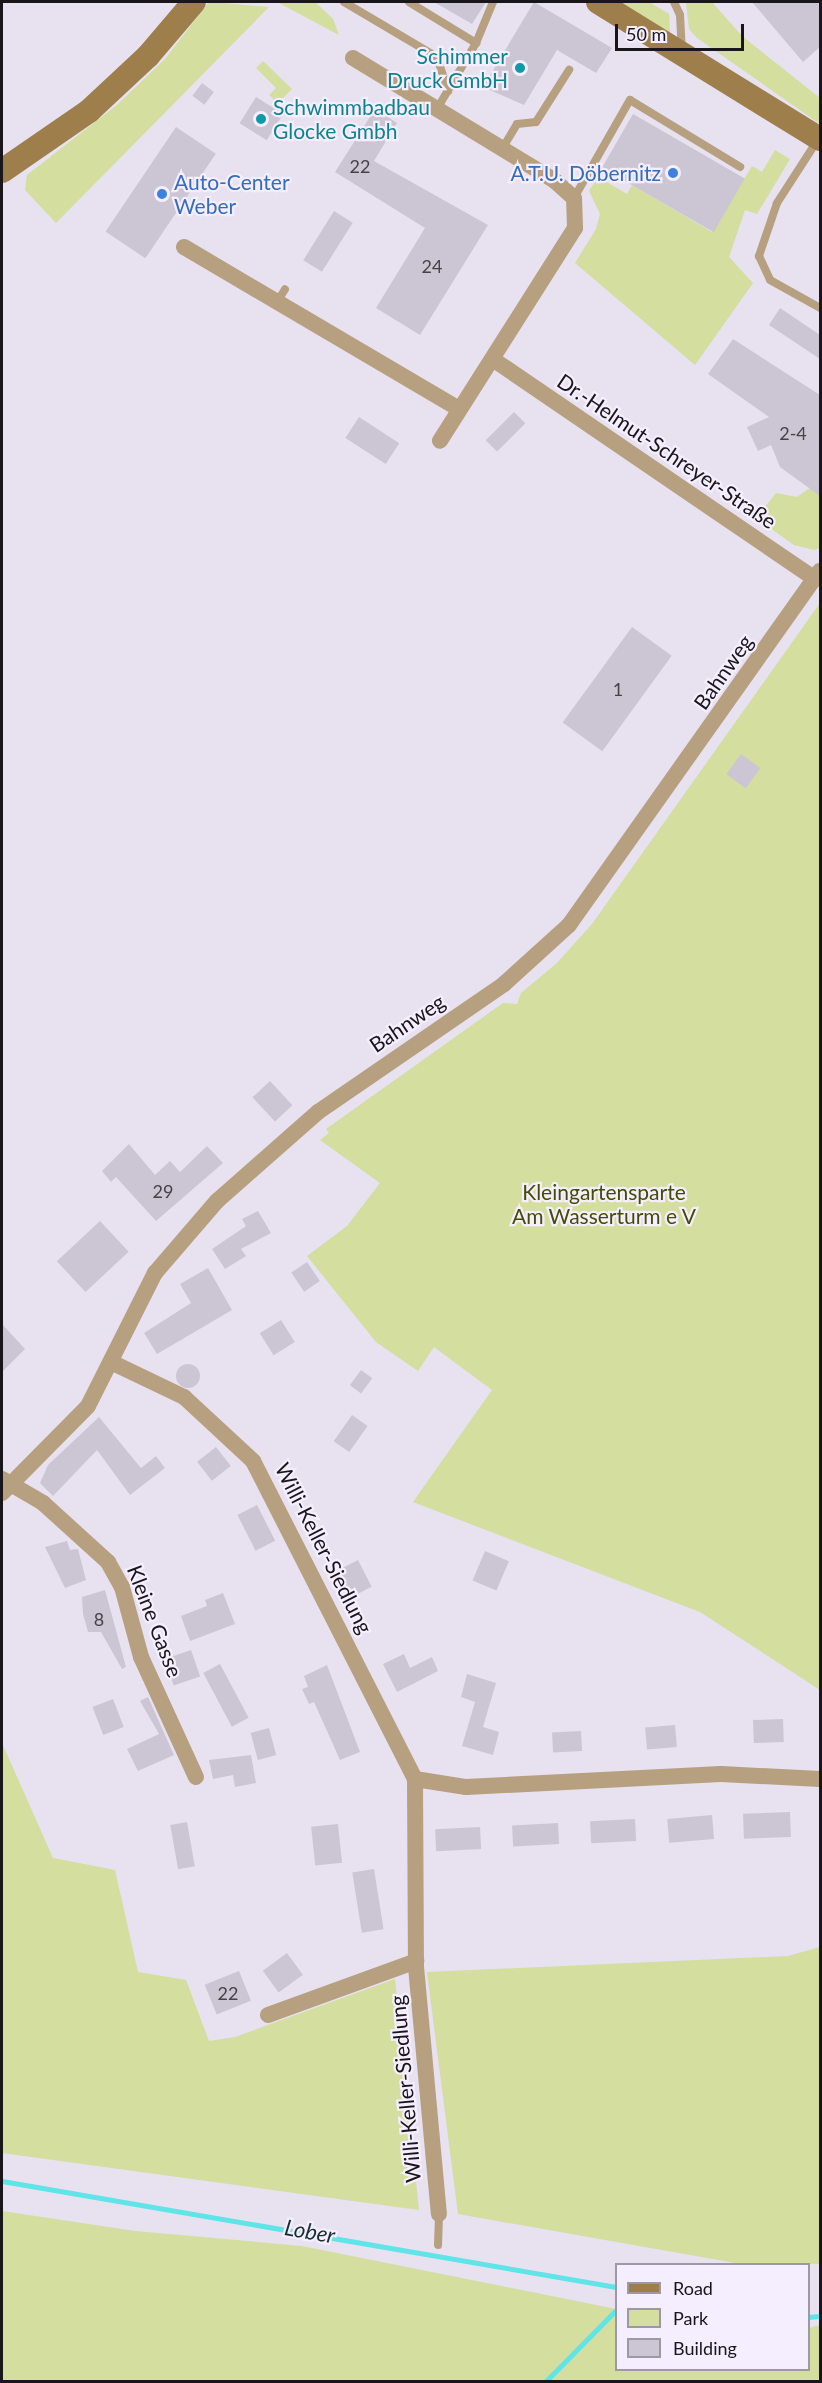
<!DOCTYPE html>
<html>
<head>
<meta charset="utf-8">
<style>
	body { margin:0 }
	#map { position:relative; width:822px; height:2383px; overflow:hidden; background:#e7e1f0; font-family:Lato,sans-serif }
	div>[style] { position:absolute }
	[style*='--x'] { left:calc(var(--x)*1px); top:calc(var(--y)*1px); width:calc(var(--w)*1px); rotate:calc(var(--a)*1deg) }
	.green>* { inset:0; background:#d3de9f }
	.stream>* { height:5px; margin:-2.5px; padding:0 2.5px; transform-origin:2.5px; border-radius:2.5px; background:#5fe4e7 }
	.building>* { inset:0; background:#ccc6d4; transform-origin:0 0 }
	.round { border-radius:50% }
	.lane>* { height:8px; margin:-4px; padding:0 4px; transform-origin:4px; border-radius:4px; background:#b6a07f }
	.street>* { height:16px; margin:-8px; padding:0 8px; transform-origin:8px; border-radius:8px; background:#b6a07f }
	.secondary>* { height:24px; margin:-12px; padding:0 12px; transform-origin:12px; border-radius:12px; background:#9e7f4c }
	.dots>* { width:16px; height:16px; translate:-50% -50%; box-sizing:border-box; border:3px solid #f5eefe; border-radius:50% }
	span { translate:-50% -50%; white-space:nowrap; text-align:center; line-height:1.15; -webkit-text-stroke:4.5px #f5eefe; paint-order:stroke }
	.number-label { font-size:18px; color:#454249 }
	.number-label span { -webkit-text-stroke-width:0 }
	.culture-label { font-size:21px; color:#0d838f }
	.right { translate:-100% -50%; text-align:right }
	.left { translate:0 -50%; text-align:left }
	.shop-label { font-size:21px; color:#366cbe }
	.street-label { font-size:21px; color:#18161b }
	.park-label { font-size:21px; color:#444c05 }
	.water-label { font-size:22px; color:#193030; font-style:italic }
	.frame { position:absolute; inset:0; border:3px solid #18161b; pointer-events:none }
	.legend { position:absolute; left:615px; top:2263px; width:195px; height:108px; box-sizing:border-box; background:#f5eefe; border:2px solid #9d98a3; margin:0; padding:8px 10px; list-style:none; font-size:18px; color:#18161b }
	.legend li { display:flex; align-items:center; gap:12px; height:30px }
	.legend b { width:30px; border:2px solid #9d98a3 }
	.scale { position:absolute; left:615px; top:24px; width:129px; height:27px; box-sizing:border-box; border:3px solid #18161b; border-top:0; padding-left:8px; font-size:18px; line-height:21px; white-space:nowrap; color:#18161b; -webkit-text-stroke:4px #f5eefe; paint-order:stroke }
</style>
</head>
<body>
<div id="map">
	<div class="green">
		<i style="clip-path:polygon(209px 2px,269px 7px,56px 223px,25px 190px,27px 175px,117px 105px,165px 59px)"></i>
		<i style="clip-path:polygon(277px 2px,315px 2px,333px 19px,339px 35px)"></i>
		<i style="clip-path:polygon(617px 2px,649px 2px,669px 14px,670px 33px)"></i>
		<i style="clip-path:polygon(686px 2px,712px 2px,742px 36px,820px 98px,820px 124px,697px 38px,689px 29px)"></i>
		<i style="clip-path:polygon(263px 61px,292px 89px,278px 103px,269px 95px,276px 88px,256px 68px)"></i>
		<i style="clip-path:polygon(775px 150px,790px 159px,757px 214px,745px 210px,729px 257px,753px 283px,695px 365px,575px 263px,596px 229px,600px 214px,589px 191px,598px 177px,627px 194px,632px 185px,712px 232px,752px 166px,762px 172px)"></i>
		<i style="clip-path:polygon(810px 488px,820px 496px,820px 548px,814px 550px,794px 545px,756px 518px,776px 493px,797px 497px)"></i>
		<i style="clip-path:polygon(820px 603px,820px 1690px,700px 1612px,413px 1502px,492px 1390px,434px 1347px,418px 1371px,376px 1342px,307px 1256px,347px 1226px,380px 1183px,320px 1140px,329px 1133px,326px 1129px,503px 1003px,517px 1004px,521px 993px,557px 963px,592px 924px)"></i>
		<i style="clip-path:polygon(2px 1743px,53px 1858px,115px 1870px,138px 1972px,186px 1980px,209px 2041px,235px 2037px,395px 1979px,419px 2210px,2px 2153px)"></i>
		<i style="clip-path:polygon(820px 1947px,820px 2264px,741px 2264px,458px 2214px,427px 1972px,788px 1956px)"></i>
		<i style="clip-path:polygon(2px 2211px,135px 2231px,302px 2246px,616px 2309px,616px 2370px,808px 2370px,809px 2328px,820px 2325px,820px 2381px,2px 2381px)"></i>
	</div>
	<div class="stream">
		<i style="--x:2;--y:2181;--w:623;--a:9.79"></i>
		<i style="--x:808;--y:2317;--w:12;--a:-5"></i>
		<i style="--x:545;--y:2382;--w:100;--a:-45.4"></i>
	</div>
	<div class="building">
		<i style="clip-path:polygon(434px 2px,486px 2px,472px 24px)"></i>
		<i style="clip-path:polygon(534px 2px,612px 48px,596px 73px,557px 50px,524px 105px,483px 87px)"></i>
		<i style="clip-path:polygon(752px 2px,820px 2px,820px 47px,803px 62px)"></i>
		<i style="left:202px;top:83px;width:15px;height:16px;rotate:37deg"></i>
		<i style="left:256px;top:97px;width:32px;height:31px;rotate:32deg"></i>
		<i style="clip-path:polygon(375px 109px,397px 123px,374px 161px,488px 225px,420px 335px,376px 308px,425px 228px,335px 172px)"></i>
		<i style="left:633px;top:114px;width:129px;height:62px;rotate:30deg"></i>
		<i style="left:176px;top:127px;width:48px;height:126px;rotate:34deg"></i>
		<i style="left:334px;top:211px;width:22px;height:58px;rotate:32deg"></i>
		<i style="clip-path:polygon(780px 308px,820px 335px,820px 359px,769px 325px)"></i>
		<i style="clip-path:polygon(733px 339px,820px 395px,820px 496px,780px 467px,771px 445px,758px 451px,747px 427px,769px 417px,708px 374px)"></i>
		<i style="left:514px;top:412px;width:16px;height:40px;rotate:45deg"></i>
		<i style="left:359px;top:417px;width:48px;height:25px;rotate:33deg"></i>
		<i style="left:632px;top:627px;width:49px;height:118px;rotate:36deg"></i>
		<i style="left:741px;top:754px;width:24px;height:25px;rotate:36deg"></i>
		<i style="left:270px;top:1081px;width:33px;height:24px;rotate:47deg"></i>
		<i style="clip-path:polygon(129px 1144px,155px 1175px,170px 1161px,180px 1172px,207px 1146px,223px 1163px,156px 1221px,116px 1177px,111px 1182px,102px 1171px)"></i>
		<i style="clip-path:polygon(258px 1211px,271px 1233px,241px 1249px,246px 1256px,225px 1269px,212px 1249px,246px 1226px,242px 1219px)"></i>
		<i style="left:100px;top:1221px;width:42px;height:59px;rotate:47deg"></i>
		<i style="left:307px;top:1262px;width:23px;height:19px;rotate:56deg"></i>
		<i style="clip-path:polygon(208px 1268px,232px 1310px,157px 1354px,144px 1333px,191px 1303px,180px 1284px)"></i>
		<i style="left:281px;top:1320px;width:26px;height:25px;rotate:58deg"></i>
		<i style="clip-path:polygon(2px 1324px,25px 1349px,2px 1372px)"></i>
		<i class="round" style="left:176px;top:1364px;width:24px;height:24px"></i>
		<i style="left:361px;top:1370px;width:14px;height:19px;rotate:36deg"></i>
		<i style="left:352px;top:1415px;width:19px;height:32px;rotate:35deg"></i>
		<i style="clip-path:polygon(99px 1417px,141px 1468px,156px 1456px,165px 1468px,130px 1495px,97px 1450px,53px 1496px,40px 1483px,48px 1465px)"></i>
		<i style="left:216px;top:1447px;width:24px;height:24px;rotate:52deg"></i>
		<i style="left:257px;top:1505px;width:40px;height:22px;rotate:63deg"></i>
		<i style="clip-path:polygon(67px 1541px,70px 1550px,78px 1549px,86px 1580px,65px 1588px,45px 1547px)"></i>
		<i style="left:485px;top:1551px;width:26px;height:32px;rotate:23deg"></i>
		<i style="left:358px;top:1560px;width:30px;height:23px;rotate:63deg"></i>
		<i style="clip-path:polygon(105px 1590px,126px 1667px,122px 1669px,101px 1632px,88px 1632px,83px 1614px,82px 1597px)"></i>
		<i style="clip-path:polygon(223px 1593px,235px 1624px,190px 1641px,181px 1616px,207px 1606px,205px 1600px)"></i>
		<i style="left:191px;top:1650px;width:28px;height:28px;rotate:71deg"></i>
		<i style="clip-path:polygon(404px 1654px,410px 1668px,432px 1657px,438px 1671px,397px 1692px,383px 1664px)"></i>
		<i style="left:220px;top:1664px;width:61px;height:19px;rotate:62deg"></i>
		<i style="clip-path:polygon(327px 1665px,360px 1752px,340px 1760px,314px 1702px,309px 1704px,302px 1689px,308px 1687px,304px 1676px)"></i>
		<i style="clip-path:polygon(467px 1674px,496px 1683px,483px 1727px,499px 1732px,493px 1755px,462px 1746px,475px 1702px,461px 1697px)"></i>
		<i style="clip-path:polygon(148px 1697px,174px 1755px,138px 1771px,127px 1749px,159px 1734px,140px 1701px)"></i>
		<i style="left:113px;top:1699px;width:30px;height:22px;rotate:69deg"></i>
		<i style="left:783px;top:1719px;width:23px;height:30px;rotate:88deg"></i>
		<i style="left:675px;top:1725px;width:22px;height:30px;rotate:85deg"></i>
		<i style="left:269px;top:1728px;width:28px;height:19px;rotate:75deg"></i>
		<i style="left:581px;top:1731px;width:20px;height:29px;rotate:87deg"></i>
		<i style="clip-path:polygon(251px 1755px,256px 1783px,235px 1787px,233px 1775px,213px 1779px,209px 1760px)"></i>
		<i style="left:790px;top:1812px;width:25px;height:47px;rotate:88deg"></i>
		<i style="left:712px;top:1815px;width:24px;height:45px;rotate:85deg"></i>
		<i style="left:635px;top:1819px;width:22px;height:45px;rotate:87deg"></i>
		<i style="left:187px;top:1822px;width:45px;height:17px;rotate:80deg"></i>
		<i style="left:558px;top:1823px;width:21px;height:46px;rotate:87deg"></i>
		<i style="left:338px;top:1824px;width:39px;height:27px;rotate:84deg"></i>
		<i style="left:480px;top:1827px;width:22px;height:45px;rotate:87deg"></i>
		<i style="left:374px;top:1869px;width:61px;height:22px;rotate:81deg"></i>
		<i style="left:287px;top:1953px;width:27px;height:30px;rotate:54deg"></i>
		<i style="left:239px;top:1971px;width:32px;height:37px;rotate:68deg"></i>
	</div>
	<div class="lane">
		<i style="--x:344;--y:2;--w:108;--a:30.6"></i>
		<i style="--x:437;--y:57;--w:36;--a:72"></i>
		<i style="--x:409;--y:2;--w:79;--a:31.5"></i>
		<i style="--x:476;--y:43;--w:77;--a:120.6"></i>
		<i style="--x:674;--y:2;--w:14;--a:65"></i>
		<i style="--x:680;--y:15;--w:34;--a:87"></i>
		<i style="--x:476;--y:43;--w:44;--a:-67.5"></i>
		<i style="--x:817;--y:141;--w:74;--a:122.8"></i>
		<i style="--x:777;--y:203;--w:56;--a:108.8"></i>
		<i style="--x:759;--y:256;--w:26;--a:65"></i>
		<i style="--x:770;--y:280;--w:57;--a:29.2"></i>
		<i style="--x:502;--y:149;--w:29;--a:-59"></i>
		<i style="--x:517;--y:124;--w:19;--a:-6"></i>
		<i style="--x:536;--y:122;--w:62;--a:-57.6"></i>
		<i style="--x:574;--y:198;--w:113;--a:-60.3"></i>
		<i style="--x:630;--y:100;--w:129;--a:31.3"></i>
		<i style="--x:277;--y:302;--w:15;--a:-58"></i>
		<i style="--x:438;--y:2245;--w:31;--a:-88"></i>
	</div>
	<div class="street">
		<i style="--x:353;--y:58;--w:237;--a:31.3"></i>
		<i style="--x:555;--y:181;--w:25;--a:42"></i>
		<i style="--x:574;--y:198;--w:30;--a:88"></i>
		<i style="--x:575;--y:228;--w:252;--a:122.4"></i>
		<i style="--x:184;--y:247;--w:319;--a:30.5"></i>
		<i style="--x:494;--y:360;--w:389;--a:34.3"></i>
		<i style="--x:113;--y:1363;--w:79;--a:25.6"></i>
		<i style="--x:184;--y:1397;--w:94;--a:42.8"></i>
		<i style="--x:253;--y:1461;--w:357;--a:63"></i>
		<i style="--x:415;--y:1779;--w:52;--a:8.9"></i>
		<i style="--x:466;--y:1787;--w:255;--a:-2.9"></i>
		<i style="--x:721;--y:1774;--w:99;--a:2.9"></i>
		<i style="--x:2;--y:1479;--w:48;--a:30.3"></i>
		<i style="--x:43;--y:1503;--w:88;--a:42.2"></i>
		<i style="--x:108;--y:1562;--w:29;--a:61"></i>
		<i style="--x:122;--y:1587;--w:73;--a:74.8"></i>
		<i style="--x:141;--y:1657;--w:132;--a:65.4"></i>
		<i style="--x:2;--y:1493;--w:122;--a:-45.3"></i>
		<i style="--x:88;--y:1406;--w:149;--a:-63.3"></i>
		<i style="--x:155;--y:1273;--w:95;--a:-49.3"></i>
		<i style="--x:217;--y:1201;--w:135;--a:-41.4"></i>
		<i style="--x:318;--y:1112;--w:226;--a:-34.5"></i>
		<i style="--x:504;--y:984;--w:88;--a:-42.2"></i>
		<i style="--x:569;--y:925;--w:434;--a:-54.7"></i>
		<i style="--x:415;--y:1779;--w:188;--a:89.7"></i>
		<i style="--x:416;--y:1967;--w:248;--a:84.7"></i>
		<i style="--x:268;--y:2015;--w:158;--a:-20"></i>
	</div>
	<div class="secondary">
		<i style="--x:598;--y:2;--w:261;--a:31.7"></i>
		<i style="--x:2;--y:171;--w:106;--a:-34.6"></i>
		<i style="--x:89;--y:111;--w:81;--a:-43"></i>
		<i style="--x:148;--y:56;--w:71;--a:-49.6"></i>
	</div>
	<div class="dots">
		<i style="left:520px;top:68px;background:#0f9aa8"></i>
		<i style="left:261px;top:119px;background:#0f9aa8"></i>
		<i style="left:673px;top:173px;background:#3f7fe0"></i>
		<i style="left:162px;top:194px;background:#3f7fe0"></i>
	</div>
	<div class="number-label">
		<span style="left:360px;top:166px">22</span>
		<span style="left:432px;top:266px">24</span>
		<span style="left:793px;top:433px">2-4</span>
		<span style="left:618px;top:689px">1</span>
		<span style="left:163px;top:1191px">29</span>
		<span style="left:99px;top:1619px">8</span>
		<span style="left:228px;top:1993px">22</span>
	</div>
	<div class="culture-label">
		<span class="right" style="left:508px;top:68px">Schimmer<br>Druck GmbH</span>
		<span class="left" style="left:273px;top:119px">Schwimmbadbau<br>Glocke Gmbh</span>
	</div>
	<div class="shop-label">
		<span class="right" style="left:661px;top:173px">A.T.U. Döbernitz</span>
		<span class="left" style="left:174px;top:194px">Auto-Center<br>Weber</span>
	</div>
	<div class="street-label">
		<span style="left:667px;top:451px;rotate:34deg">Dr.-Helmut-Schreyer-Straße</span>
		<span style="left:723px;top:672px;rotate:-55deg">Bahnweg</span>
		<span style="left:407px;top:1023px;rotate:-34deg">Bahnweg</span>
		<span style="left:324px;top:1548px;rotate:63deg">Willi-Keller-Siedlung</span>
		<span style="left:155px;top:1621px;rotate:69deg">Kleine Gasse</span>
		<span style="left:405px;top:2089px;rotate:-95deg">Willi-Keller-Siedlung</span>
	</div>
	<div class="park-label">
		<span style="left:604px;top:1204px">Kleingartensparte<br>Am Wasserturm e V</span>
	</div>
	<div class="water-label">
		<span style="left:310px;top:2231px;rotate:10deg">Lober</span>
	</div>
	<div class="frame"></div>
	<ul class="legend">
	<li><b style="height:8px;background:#9e7f4c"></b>Road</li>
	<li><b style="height:16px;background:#d3de9f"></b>Park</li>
	<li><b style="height:16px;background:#ccc6d4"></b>Building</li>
	</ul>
	<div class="scale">50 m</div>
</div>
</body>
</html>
